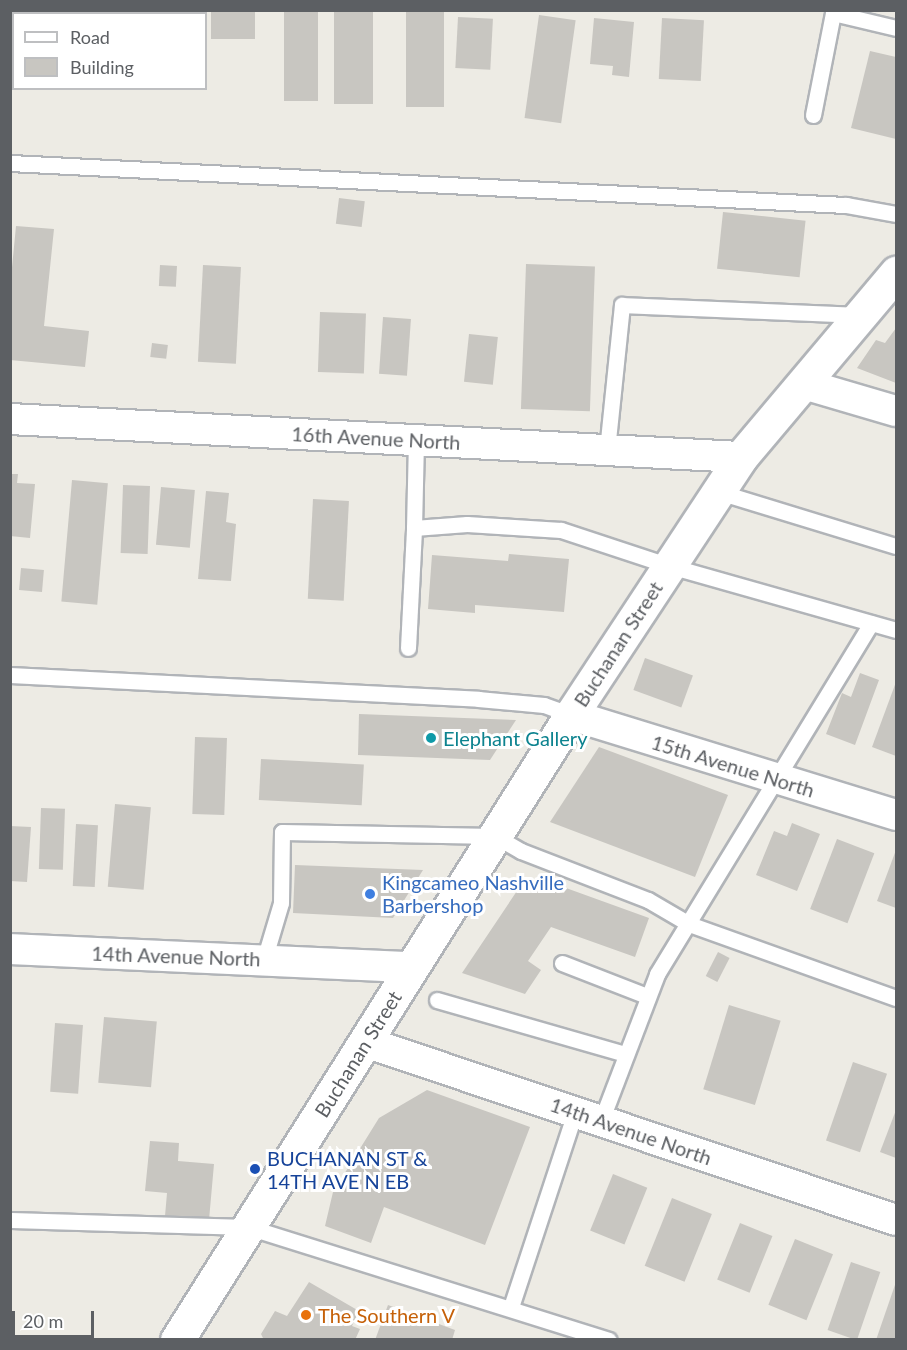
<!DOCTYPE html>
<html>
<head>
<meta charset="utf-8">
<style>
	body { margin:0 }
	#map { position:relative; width:907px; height:1350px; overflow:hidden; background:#edebe4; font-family:Lato,sans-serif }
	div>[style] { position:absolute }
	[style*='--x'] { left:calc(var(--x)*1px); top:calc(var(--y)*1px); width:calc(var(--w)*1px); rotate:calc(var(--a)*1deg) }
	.building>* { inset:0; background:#c8c6c1; transform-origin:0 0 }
	.roads { filter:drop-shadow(2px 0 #b1b4b8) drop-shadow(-2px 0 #b1b4b8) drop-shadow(0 2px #b1b4b8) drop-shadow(0 -2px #b1b4b8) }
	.lane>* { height:15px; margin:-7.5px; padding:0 7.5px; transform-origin:7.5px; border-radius:7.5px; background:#fff }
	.street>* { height:30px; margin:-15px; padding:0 15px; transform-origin:15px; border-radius:15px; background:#fff }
	.secondary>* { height:33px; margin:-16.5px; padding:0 16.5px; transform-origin:16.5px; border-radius:16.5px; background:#fff }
	.dots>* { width:16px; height:16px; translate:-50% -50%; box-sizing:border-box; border:3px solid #fff; border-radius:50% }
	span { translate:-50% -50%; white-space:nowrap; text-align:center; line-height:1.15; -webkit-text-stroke:6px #fff; paint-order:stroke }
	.street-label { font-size:20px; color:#5c5f63 }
	.culture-label { font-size:20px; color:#0d838f }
	.left { translate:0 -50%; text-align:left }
	.shop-label { font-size:20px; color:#366cbe }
	.transit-label { font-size:20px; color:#164399 }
	.food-label { font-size:20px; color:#c56008 }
	.frame { position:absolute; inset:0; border:12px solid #5c5f63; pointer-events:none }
	.legend { position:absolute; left:12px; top:12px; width:195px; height:78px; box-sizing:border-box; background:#fff; border:2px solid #bebfc1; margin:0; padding:8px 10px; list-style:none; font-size:18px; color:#5c5f63 }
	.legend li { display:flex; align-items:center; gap:12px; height:30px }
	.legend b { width:30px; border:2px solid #bebfc1 }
	.scale { position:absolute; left:12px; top:1311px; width:82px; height:27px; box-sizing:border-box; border:3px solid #5c5f63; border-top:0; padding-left:8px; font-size:18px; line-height:21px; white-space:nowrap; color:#5c5f63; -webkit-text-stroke:4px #fff; paint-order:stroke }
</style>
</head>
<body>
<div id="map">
	<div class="building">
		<i style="clip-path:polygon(93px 10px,116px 10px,128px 14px,93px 14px)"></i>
		<i style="clip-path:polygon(148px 10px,183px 10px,147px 14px)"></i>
		<i style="left:211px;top:10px;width:44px;height:29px"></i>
		<i style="left:284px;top:10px;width:34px;height:91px"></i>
		<i style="left:334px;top:10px;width:39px;height:94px"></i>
		<i style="left:406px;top:10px;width:38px;height:97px"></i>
		<i style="left:539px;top:15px;width:37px;height:104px;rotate:8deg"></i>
		<i style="left:458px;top:17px;width:35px;height:51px;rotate:3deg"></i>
		<i style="clip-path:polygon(594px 18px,634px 22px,629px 77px,612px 75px,613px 66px,590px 64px)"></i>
		<i style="left:662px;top:18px;width:42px;height:61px;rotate:3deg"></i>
		<i style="clip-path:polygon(870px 51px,896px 57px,896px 139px,851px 128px)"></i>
		<i style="left:339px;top:198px;width:26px;height:26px;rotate:7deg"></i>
		<i style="left:723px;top:212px;width:83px;height:57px;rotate:6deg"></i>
		<i style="clip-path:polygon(16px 226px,54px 229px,44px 326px,89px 331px,85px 367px,10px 360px,10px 288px)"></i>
		<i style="left:526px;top:264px;width:69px;height:145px;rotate:2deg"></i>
		<i style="left:160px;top:265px;width:17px;height:21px;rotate:3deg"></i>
		<i style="left:203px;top:265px;width:38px;height:97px;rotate:3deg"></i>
		<i style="left:320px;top:312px;width:46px;height:60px;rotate:2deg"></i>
		<i style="left:383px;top:317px;width:28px;height:57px;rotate:4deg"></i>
		<i style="clip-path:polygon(896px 328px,896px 383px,857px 368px,876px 340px,885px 343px)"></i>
		<i style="left:469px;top:334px;width:29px;height:48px;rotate:6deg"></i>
		<i style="left:152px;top:343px;width:16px;height:14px;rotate:7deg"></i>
		<i style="clip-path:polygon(10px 474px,18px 474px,17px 483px,35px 484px,30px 538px,10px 536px)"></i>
		<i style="left:72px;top:480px;width:36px;height:122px;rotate:5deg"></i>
		<i style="left:123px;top:485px;width:27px;height:68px;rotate:2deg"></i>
		<i style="left:161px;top:487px;width:34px;height:58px;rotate:5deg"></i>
		<i style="clip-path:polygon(206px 491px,229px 493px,226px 522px,236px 524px,231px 581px,198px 579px)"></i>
		<i style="left:313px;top:499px;width:36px;height:100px;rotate:3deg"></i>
		<i style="clip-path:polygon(509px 554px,569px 559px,564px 612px,475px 605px,475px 613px,428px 609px,432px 555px,508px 561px)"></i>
		<i style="left:21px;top:568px;width:23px;height:22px;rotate:5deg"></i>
		<i style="left:645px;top:658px;width:51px;height:34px;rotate:20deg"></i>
		<i style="clip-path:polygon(860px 673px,879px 680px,855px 745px,826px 734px,842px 693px,851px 697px)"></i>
		<i style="clip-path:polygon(896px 682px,896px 756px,872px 747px)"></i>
		<i style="clip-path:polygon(359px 714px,516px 720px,490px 760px,358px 755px)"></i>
		<i style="left:195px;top:737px;width:32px;height:77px;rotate:2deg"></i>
		<i style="clip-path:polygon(599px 747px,728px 795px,695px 877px,550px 822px)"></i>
		<i style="left:261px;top:759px;width:103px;height:41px;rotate:3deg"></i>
		<i style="left:115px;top:804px;width:36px;height:83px;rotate:5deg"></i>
		<i style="left:41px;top:808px;width:24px;height:61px;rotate:2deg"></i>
		<i style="clip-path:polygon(792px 823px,820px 834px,797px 891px,756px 875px,774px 831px,787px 836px)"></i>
		<i style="left:76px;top:824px;width:22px;height:62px;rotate:3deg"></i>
		<i style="clip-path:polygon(10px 826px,31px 827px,27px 882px,10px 881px)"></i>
		<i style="left:837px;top:839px;width:40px;height:75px;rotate:21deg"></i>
		<i style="clip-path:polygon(896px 850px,896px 908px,877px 901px)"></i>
		<i style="clip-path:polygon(295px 865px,423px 870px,393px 918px,293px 913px)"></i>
		<i style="clip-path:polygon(525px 879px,564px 893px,566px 888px,649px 918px,635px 957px,551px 927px,528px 961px,541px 970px,525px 994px,462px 973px)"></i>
		<i style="left:718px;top:952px;width:13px;height:27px;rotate:27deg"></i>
		<i style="left:729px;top:1005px;width:54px;height:88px;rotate:17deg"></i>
		<i style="left:104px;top:1017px;width:53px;height:66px;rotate:5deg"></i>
		<i style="left:55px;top:1023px;width:28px;height:69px;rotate:4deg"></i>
		<i style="left:853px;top:1062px;width:36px;height:83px;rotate:19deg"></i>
		<i style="clip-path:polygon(427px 1090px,530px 1127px,485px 1245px,384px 1207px,371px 1243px,325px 1226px,333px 1192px,379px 1118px)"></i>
		<i style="clip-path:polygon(896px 1110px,896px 1158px,880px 1152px)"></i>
		<i style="clip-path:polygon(150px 1141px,179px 1143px,178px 1161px,214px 1164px,209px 1220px,165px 1216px,167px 1193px,145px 1191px)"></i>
		<i style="left:613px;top:1174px;width:37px;height:61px;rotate:22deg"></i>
		<i style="left:672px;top:1198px;width:43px;height:73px;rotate:22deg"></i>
		<i style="left:740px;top:1223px;width:35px;height:61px;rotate:22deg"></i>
		<i style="left:795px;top:1239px;width:41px;height:71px;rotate:22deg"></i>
		<i style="left:851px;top:1262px;width:31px;height:72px;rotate:19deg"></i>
		<i style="clip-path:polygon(309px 1282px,359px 1311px,352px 1326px,360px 1329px,355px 1340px,264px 1340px,261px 1334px,275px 1311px,287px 1316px)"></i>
		<i style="clip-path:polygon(896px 1282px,896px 1340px,876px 1340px)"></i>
		<i style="clip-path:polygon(388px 1305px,455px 1330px,452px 1340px,375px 1340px)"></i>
	</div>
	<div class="roads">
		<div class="lane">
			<i style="--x:813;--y:115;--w:104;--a:-78.9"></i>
			<i style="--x:833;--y:13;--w:65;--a:13.4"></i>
			<i style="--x:10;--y:163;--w:837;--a:2.88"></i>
			<i style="--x:846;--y:205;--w:51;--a:10.2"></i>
			<i style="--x:416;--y:440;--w:88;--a:91.3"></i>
			<i style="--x:414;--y:528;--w:53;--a:-4.3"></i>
			<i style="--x:467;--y:524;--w:94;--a:3.7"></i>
			<i style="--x:561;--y:530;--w:115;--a:18.3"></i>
			<i style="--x:670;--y:566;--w:235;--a:15.8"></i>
			<i style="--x:607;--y:450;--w:146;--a:-84.1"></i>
			<i style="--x:622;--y:305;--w:237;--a:2.4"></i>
			<i style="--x:719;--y:492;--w:185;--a:17"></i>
			<i style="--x:408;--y:648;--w:120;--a:-87.1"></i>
			<i style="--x:10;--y:675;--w:469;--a:2.9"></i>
			<i style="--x:478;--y:699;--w:66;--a:5.2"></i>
			<i style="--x:544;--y:705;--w:29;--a:20"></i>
			<i style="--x:264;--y:960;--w:59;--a:-73.4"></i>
			<i style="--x:281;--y:903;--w:71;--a:-89.2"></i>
			<i style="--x:282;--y:832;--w:213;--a:1.1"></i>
			<i style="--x:495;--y:836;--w:30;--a:30"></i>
			<i style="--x:521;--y:851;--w:136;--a:21.1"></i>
			<i style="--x:648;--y:900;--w:48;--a:30.3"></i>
			<i style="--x:689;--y:924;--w:220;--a:19.7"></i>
			<i style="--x:562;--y:963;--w:91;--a:21.2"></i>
			<i style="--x:437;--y:1000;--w:196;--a:16"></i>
			<i style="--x:601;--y:1121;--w:157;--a:-69.1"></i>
			<i style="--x:657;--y:974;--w:411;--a:-58.6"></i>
			<i style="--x:10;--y:1220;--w:238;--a:1.7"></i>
			<i style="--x:248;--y:1227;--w:378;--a:17.4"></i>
			<i style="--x:511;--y:1307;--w:205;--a:-71.8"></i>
		</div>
		<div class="street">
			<i style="--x:804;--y:384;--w:96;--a:16.4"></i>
			<i style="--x:10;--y:419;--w:732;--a:2.98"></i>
			<i style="--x:571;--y:715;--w:340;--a:17.1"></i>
			<i style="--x:10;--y:949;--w:403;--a:2.6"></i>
			<i style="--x:365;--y:1042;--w:560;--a:18.53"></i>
		</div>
		<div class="secondary">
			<i style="--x:177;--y:1340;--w:739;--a:-57.77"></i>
			<i style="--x:571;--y:715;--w:309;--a:-56.6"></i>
			<i style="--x:741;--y:457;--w:241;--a:-49.9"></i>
		</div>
	</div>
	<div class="dots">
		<i style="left:431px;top:738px;background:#0f9aa8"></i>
		<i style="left:370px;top:894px;background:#3f7fe0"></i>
		<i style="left:255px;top:1169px;background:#1a4fb4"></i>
		<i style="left:306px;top:1315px;background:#e8710a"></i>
	</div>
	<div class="street-label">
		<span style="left:376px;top:438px;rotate:3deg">16th Avenue North</span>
		<span style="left:618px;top:644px;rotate:-57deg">Buchanan Street</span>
		<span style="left:733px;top:766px;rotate:17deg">15th Avenue North</span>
		<span style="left:176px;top:956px;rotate:2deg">14th Avenue North</span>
		<span style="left:358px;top:1054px;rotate:-58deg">Buchanan Street</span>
		<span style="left:631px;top:1131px;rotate:19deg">14th Avenue North</span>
	</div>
	<div class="culture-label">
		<span class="left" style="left:443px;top:738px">Elephant Gallery</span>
	</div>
	<div class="shop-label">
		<span class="left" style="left:382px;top:894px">Kingcameo Nashville<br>Barbershop</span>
	</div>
	<div class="transit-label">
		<span class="left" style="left:267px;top:1170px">BUCHANAN ST &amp;<br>14TH AVE N EB</span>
	</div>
	<div class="food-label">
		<span class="left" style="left:318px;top:1315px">The Southern V</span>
	</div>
	<div class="frame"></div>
	<ul class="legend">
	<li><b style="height:8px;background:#fff"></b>Road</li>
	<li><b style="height:16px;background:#c8c6c1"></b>Building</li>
	</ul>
	<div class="scale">20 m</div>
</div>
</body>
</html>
